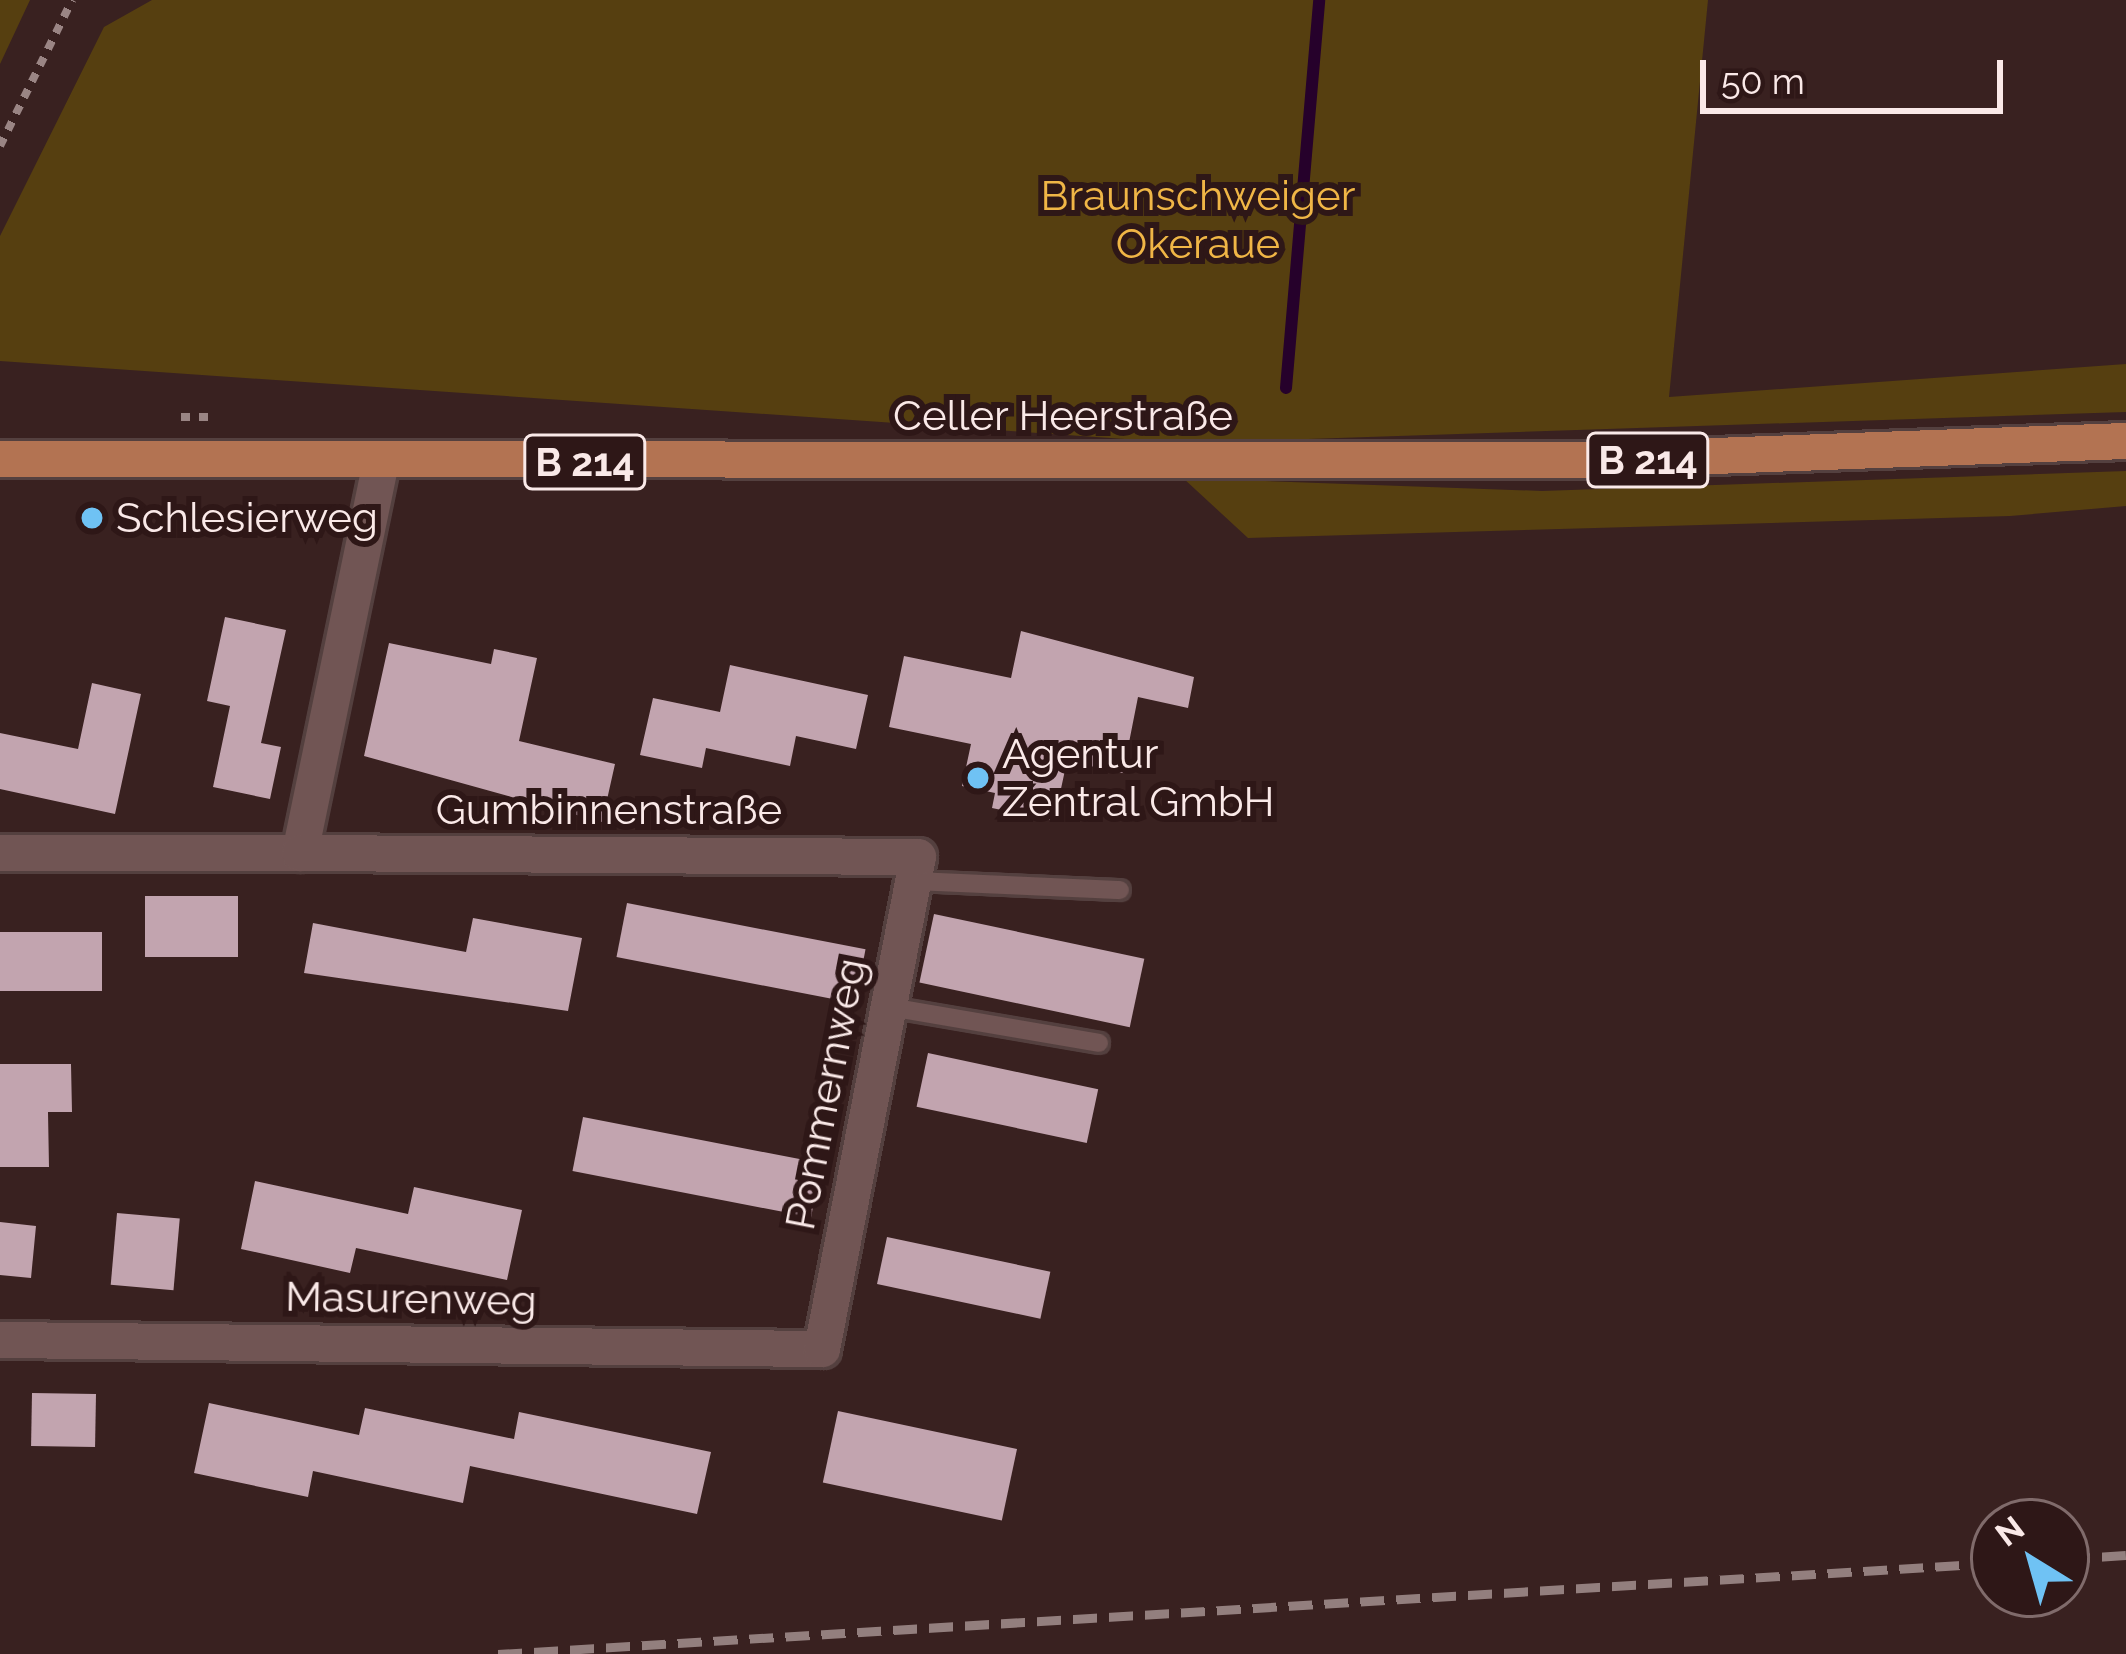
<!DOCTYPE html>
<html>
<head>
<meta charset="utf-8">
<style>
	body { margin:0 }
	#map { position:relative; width:2126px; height:1654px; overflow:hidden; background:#392120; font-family:Raleway,sans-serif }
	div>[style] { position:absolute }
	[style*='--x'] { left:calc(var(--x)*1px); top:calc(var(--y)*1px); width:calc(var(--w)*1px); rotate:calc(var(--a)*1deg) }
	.green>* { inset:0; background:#563f10 }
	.stream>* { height:12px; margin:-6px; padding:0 6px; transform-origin:6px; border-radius:6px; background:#26012b }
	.building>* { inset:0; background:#c2a4af; transform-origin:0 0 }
	.path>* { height:8px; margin-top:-4px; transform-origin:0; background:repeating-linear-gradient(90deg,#9a8584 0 9px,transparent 0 18px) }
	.roads { filter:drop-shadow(3px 0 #54403f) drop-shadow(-3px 0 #54403f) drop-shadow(0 3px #54403f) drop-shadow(0 -3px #54403f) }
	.lane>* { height:18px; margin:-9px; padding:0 9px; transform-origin:9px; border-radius:9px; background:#715554 }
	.street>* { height:36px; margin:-18px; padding:0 18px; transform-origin:18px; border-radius:18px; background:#715554 }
	.primary>* { height:36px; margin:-18px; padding:0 18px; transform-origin:18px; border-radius:18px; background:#b37352 }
	.rail>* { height:9px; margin-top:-4.5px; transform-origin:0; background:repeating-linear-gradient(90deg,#937f7e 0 24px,transparent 0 36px) }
	.dots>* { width:33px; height:33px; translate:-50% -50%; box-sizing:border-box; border:6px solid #2e1717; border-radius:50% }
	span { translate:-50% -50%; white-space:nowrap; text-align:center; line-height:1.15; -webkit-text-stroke:12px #2e1717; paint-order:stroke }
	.shield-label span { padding:3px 9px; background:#2e1717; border:3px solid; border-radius:9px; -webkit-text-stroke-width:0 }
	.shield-label { font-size:39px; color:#fae9e8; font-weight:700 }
	.park-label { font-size:42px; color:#f0b646 }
	.street-label { font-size:42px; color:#fae9e8 }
	.poi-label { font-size:42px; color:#fae9e8 }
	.left { translate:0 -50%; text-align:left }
	.north { position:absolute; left:1970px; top:1498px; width:120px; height:120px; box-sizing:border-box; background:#2e1717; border:3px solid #806b6b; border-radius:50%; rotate:323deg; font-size:33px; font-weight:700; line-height:48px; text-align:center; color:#fae9e8 }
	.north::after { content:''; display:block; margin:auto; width:42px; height:54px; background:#6fc2f4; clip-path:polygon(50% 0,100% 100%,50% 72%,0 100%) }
	.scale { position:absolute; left:1700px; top:60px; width:303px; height:54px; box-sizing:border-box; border:6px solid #fae9e8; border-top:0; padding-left:15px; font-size:36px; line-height:42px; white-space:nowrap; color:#fae9e8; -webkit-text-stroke:9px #2e1717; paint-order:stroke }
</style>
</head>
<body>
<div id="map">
	<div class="green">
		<i style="clip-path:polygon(0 0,30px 0,0 64px)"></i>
		<i style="clip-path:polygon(152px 0,1708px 0,1669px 397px,2126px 364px,2126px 412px,1183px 443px,0 361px,0 236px,104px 27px)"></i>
		<i style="clip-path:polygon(2126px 471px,2126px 506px,2010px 516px,1248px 538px,1183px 478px,1542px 491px)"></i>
	</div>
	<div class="stream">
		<i style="--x:1286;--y:388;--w:389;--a:-85.1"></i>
	</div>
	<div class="building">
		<i style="clip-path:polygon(225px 617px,286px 630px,261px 743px,281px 747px,270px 799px,213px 787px,230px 706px,207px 701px)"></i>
		<i style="clip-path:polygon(1021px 631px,1194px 677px,1188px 708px,1138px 697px,1123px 773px,1067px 761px,1054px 821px,992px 808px,995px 793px,962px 786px,971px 744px,889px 727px,904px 656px,1011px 678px)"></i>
		<i style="clip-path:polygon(389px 643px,491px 664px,494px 649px,537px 658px,519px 741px,615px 764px,602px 822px,364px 756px)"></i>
		<i style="clip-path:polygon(730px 665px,868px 695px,856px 749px,796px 736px,790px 766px,706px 748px,702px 768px,640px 755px,653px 698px,720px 712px)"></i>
		<i style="clip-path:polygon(92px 683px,141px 694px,115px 814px,0 789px,0 733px,78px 749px)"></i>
		<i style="left:145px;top:896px;width:93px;height:61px"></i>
		<i style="left:627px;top:903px;width:243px;height:55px;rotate:11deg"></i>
		<i style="left:934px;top:914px;width:215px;height:70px;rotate:12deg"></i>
		<i style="clip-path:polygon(473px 918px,582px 938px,568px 1011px,304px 973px,313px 923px,466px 952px)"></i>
		<i style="left:0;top:932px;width:102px;height:59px"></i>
		<i style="left:928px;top:1053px;width:174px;height:55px;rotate:12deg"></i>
		<i style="clip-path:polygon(0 1064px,71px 1064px,72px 1112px,48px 1112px,49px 1167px,0 1167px)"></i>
		<i style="left:583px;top:1117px;width:243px;height:55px;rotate:11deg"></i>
		<i style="clip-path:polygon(255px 1181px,408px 1214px,414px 1187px,522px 1210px,507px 1280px,356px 1248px,350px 1273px,241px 1249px)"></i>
		<i style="left:117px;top:1213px;width:63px;height:72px;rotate:5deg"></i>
		<i style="clip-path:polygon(0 1222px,36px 1226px,31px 1278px,0 1275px)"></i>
		<i style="left:887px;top:1237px;width:167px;height:48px;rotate:12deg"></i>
		<i style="left:32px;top:1393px;width:64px;height:53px;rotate:1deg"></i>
		<i style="clip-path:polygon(209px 1403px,359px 1435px,365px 1408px,514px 1439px,519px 1412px,711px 1452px,697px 1514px,470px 1466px,463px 1503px,313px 1471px,308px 1497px,194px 1473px)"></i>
		<i style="left:838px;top:1411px;width:183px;height:73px;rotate:12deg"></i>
	</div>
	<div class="path">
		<i style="--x:0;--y:146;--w:163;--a:-63.7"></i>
		<i style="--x:181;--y:417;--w:33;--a:0"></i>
	</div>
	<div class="roads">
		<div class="lane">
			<i style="--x:913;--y:881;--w:207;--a:2.5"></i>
			<i style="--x:889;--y:1007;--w:213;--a:9.7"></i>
		</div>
		<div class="street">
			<i style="--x:0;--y:853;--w:300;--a:0"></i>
			<i style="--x:300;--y:853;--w:399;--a:-78.3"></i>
			<i style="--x:0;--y:1340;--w:822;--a:0.63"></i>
			<i style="--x:822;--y:1349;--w:501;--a:-78.96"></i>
			<i style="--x:918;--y:857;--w:618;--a:-179.63"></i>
		</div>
		<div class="primary">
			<i style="--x:0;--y:459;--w:1605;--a:0.04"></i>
			<i style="--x:1605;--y:460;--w:521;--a:-2.09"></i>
		</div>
	</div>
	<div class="rail">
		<i style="--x:2066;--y:1559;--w:60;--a:-3.8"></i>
		<i style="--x:498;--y:1654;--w:1499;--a:-3.48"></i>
	</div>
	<div class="dots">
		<i style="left:92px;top:518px;background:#6fc2f4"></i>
		<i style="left:978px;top:778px;background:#6fc2f4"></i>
	</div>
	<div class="shield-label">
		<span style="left:1648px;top:460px">B 214</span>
		<span style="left:585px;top:462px">B 214</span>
	</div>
	<div class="park-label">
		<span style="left:1198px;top:220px">Braunschweiger<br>Okeraue</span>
	</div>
	<div class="street-label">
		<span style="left:1063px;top:416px">Celler Heerstraße</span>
		<span style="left:609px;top:810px">Gumbinnenstraße</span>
		<span style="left:826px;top:1094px;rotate:-79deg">Pommernweg</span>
		<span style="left:411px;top:1299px;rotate:1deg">Masurenweg</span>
	</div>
	<div class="poi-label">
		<span class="left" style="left:116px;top:518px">Schlesierweg</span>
		<span class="left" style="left:1002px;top:778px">Agentur<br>Zentral GmbH</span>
	</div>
	<div class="north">N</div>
	<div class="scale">50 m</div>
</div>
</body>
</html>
